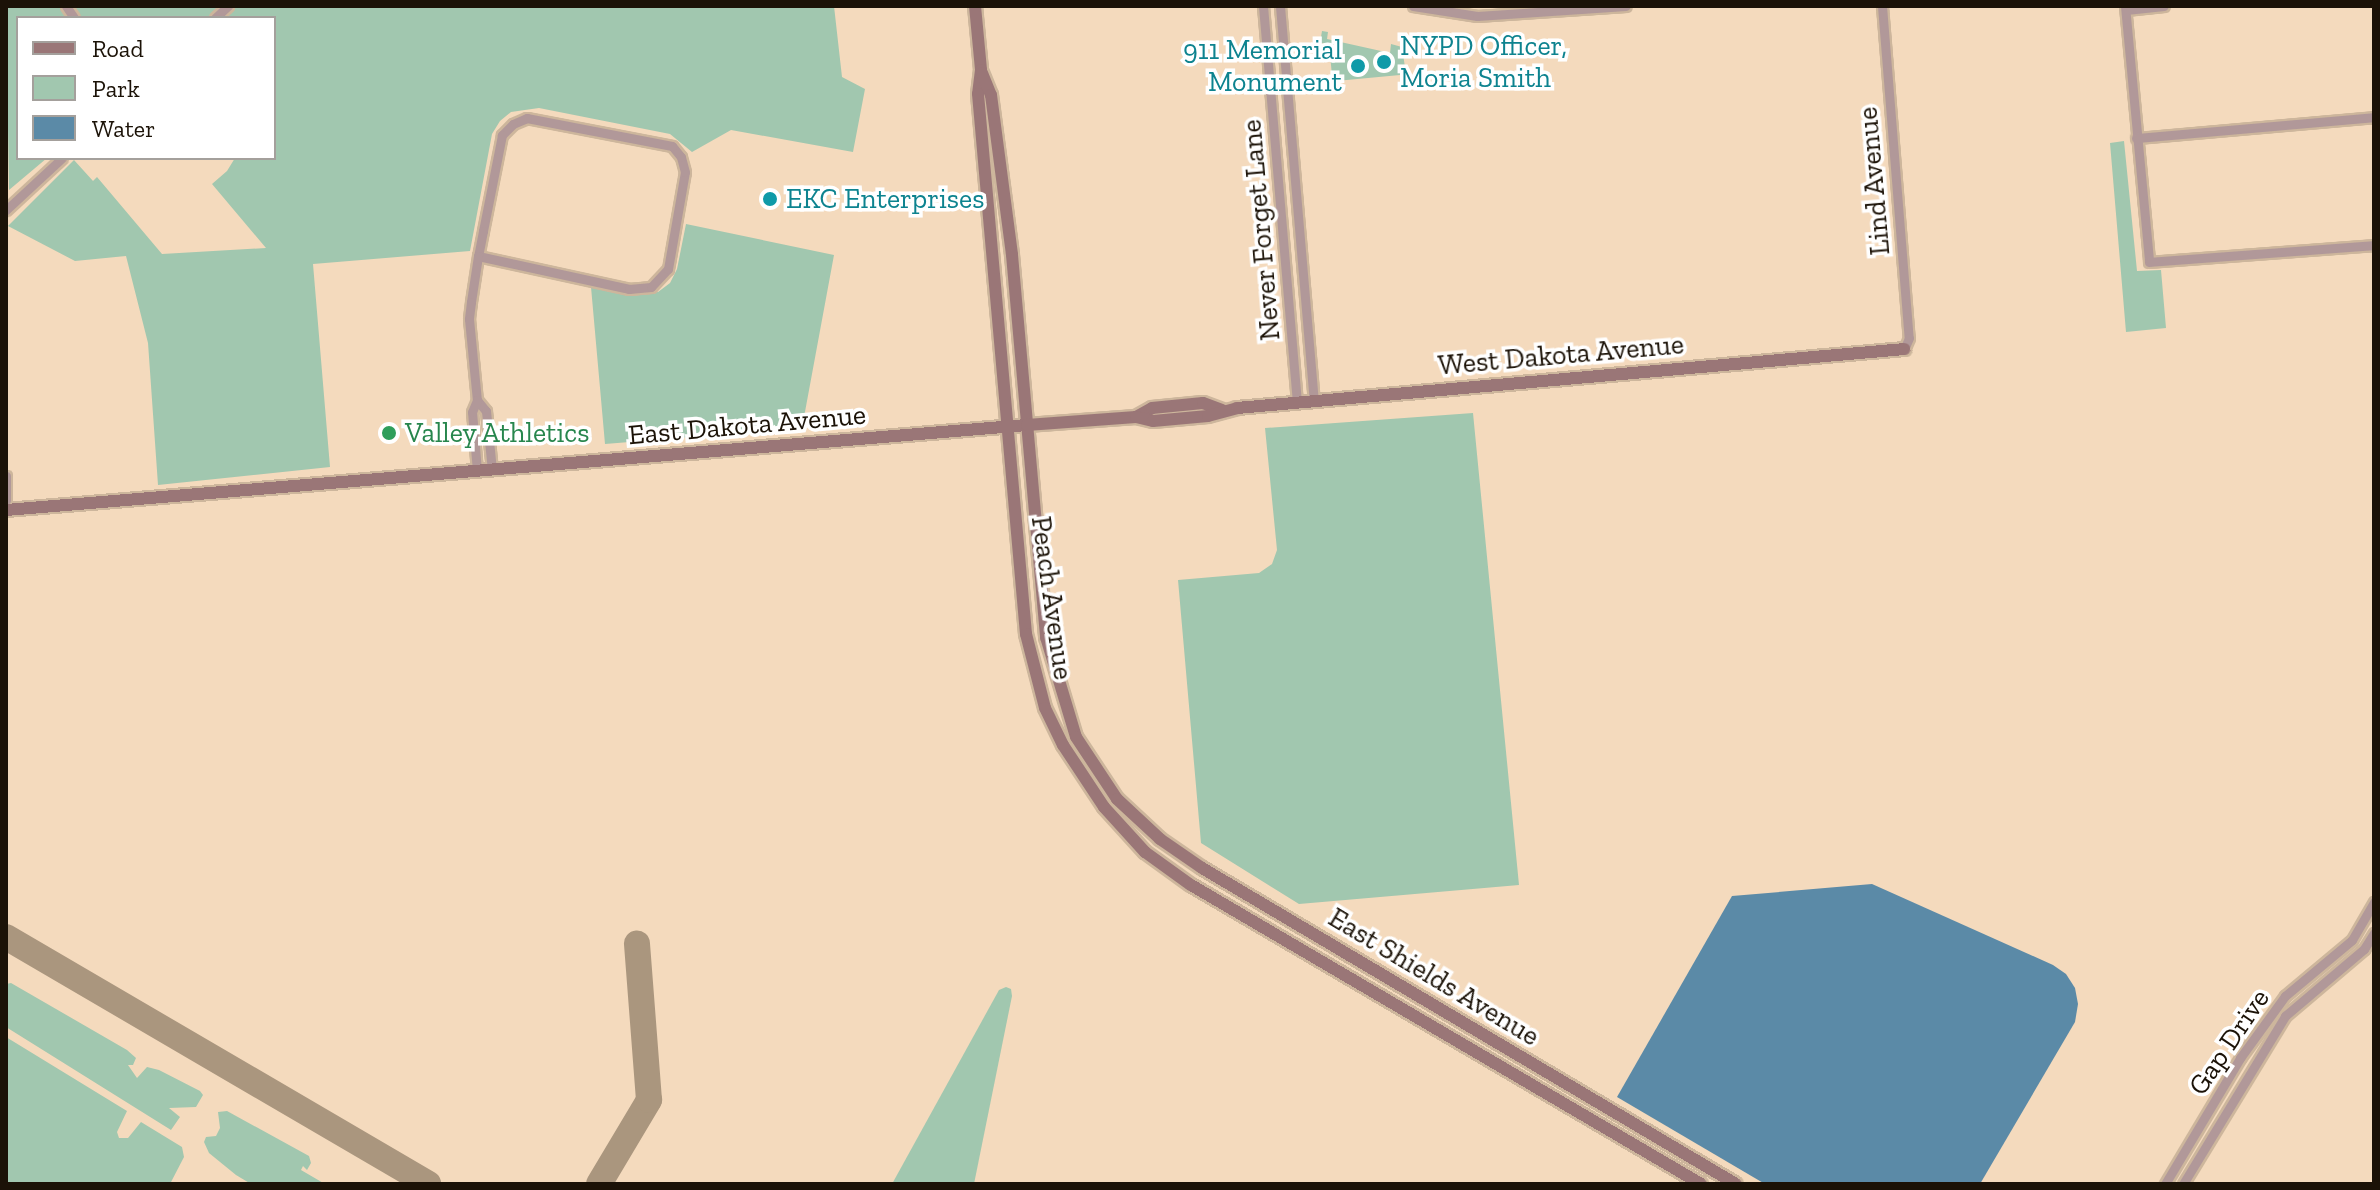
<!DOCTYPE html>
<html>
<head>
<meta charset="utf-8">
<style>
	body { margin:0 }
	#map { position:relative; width:2380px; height:1190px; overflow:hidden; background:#f4dabd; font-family:"Zilla Slab",serif }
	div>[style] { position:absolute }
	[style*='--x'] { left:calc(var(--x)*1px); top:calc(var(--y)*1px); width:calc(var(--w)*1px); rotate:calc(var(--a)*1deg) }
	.green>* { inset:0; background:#a1c7af }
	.water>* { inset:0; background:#5b8aa7 }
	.taxiway>* { height:26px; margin:-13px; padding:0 13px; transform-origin:13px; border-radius:13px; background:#aa967e }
	.roads { filter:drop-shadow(2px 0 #cdb69c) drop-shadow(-2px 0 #cdb69c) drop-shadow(0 2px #cdb69c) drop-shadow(0 -2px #cdb69c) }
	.street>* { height:9px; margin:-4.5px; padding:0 4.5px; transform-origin:4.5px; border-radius:4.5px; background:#b19899 }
	.secondary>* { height:12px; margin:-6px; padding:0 6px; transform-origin:6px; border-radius:6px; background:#9a7677 }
	.dots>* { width:22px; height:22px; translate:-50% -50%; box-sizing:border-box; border:4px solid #fff; border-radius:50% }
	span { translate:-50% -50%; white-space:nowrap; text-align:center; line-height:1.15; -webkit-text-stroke:7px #fff; paint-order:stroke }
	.culture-label { font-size:28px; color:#0d838f }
	.left { translate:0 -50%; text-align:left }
	.right { translate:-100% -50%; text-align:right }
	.street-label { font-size:28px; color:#1b1207 }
	.leisure-label { font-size:28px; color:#27864d }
	.frame { position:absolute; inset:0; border:8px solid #1b1207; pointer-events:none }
	.legend { position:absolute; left:16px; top:16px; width:260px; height:144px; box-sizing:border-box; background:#fff; border:2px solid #a4a09c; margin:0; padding:10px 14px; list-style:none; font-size:24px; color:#1b1207 }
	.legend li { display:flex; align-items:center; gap:16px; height:40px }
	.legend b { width:40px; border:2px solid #a4a09c }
</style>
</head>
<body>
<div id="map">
	<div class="green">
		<i style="clip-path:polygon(6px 6px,834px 6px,842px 77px,865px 89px,853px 152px,731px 130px,692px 152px,670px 134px,539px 108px,511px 112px,500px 121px,492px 134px,470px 251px,313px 264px,330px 467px,158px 485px,148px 343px,126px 256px,75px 261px,8px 226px,74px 160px,93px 181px,97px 177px,162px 254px,266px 248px,212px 184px,227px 171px,235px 158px,274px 158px,274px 18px,18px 18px,18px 158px,47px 158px,9px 190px)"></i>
		<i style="clip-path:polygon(1322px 31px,1328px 32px,1327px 39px,1390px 53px,1391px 44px,1402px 47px,1407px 81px,1402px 84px,1400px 75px,1336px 81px,1335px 91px,1326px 92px,1324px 87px,1333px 86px,1329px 44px,1320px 43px)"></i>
		<i style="clip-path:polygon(2124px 141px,2137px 271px,2161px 270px,2166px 328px,2126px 332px,2110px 143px)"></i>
		<i style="clip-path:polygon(686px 224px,834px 255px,802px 428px,605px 444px,591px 287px,629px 295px,658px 292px,670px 283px,677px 269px)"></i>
		<i style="clip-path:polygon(1473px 413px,1519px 885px,1299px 904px,1201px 843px,1178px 580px,1259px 573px,1272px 564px,1277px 550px,1265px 428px)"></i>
		<i style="clip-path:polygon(11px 983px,127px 1050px,136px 1058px,133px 1065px,128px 1065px,137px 1078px,147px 1067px,159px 1070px,200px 1091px,203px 1095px,196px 1107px,169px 1108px,180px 1117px,171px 1130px,6px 1027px,6px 984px)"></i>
		<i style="clip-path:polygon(1006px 987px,1011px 989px,1012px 996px,974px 1184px,892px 1184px,999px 990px)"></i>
		<i style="clip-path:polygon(6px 1037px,127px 1111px,117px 1132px,119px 1138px,128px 1138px,141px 1122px,182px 1147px,184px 1157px,170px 1184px,6px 1184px)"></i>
		<i style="clip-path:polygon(227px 1111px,309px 1156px,311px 1163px,307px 1170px,303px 1166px,301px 1170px,325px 1184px,251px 1184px,236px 1175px,209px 1153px,204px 1142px,206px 1137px,216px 1136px,220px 1128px,218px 1112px)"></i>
	</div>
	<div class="water">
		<i style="clip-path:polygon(1872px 884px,2053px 965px,2066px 974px,2075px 988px,2078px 1004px,2075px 1022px,1980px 1184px,1765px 1184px,1617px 1097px,1732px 896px)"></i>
	</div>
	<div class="taxiway">
		<i style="--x:6;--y:937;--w:489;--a:30.3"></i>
		<i style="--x:599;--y:1184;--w:98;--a:-59.2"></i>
		<i style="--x:649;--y:1100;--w:157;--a:-94.4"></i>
	</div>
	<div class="roads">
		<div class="street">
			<i style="--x:66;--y:6;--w:14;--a:56"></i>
			<i style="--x:1263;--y:6;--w:397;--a:85.1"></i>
			<i style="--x:1280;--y:6;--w:396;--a:85.1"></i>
			<i style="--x:1413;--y:6;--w:65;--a:8.9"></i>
			<i style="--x:1477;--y:16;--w:149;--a:-3.8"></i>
			<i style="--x:1882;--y:6;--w:333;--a:85.4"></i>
			<i style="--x:1909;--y:338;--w:12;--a:114"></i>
			<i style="--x:2125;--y:6;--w:257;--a:84.6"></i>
			<i style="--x:2149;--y:262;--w:226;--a:-4.3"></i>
			<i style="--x:2126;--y:10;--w:38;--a:-6"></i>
			<i style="--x:215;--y:18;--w:18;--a:-43"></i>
			<i style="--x:2136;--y:138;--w:239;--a:-5"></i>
			<i style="--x:6;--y:210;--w:76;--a:-42.9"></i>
			<i style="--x:478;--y:256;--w:155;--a:12.3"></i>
			<i style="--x:629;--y:289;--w:22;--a:-5"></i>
			<i style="--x:651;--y:287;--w:25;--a:-47"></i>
			<i style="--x:668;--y:269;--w:98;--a:-80.1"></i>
			<i style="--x:685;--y:172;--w:16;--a:-105"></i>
			<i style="--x:681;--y:157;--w:14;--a:-129"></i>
			<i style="--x:672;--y:146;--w:148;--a:-169.1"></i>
			<i style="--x:527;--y:118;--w:15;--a:157"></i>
			<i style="--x:513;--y:124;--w:16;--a:135"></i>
			<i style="--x:502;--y:135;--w:98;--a:101.2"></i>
			<i style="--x:483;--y:231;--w:25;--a:101"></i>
			<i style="--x:478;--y:256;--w:47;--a:98.7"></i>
			<i style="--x:471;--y:302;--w:17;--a:97"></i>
			<i style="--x:469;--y:319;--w:81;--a:84.4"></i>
			<i style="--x:477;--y:400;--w:14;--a:51"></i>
			<i style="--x:486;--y:411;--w:59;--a:84.2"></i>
			<i style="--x:477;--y:471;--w:59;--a:-94.8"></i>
			<i style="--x:472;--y:412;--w:13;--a:-67"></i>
			<i style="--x:6;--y:476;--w:24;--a:90"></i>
			<i style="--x:2165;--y:1184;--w:147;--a:-59.2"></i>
			<i style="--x:2240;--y:1058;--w:77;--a:-54"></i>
			<i style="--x:2285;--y:996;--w:87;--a:-39.9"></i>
			<i style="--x:2352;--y:940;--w:44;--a:-59.9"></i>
			<i style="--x:2183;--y:1184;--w:197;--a:-58.7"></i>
			<i style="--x:2285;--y:1016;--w:104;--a:-40.3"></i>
			<i style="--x:2364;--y:949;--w:19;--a:-58"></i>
		</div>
		<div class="secondary">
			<i style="--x:975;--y:6;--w:64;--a:84.6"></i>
			<i style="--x:981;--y:70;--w:24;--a:97"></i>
			<i style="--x:978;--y:94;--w:542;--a:84.92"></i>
			<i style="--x:1026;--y:634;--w:76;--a:75.6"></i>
			<i style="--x:1045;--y:708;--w:41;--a:64.1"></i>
			<i style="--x:1063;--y:745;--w:74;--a:56.5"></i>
			<i style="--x:1104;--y:807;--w:61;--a:47.7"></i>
			<i style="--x:1145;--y:852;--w:57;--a:35.7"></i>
			<i style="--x:1191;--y:885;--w:591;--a:30.38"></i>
			<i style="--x:982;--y:73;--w:24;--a:68"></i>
			<i style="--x:991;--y:95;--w:161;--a:82.5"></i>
			<i style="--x:1012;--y:255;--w:384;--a:84.9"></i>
			<i style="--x:1046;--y:637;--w:104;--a:73.3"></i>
			<i style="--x:1076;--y:737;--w:74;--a:56.5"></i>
			<i style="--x:1117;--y:799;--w:59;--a:42.9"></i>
			<i style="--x:1160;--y:839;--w:51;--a:34.6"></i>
			<i style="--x:1202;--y:868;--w:620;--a:30.62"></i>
			<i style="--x:1136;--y:417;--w:18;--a:-29"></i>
			<i style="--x:1152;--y:408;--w:51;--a:-5.6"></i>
			<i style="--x:1203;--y:403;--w:20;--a:20"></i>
			<i style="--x:6;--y:510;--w:1025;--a:-4.76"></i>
			<i style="--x:1027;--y:425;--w:109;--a:-4.2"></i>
			<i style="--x:1136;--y:417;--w:17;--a:13"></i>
			<i style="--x:1153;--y:421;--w:55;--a:-5.2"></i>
			<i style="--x:1208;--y:416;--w:30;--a:-15"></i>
			<i style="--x:1237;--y:408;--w:670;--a:-5.05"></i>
		</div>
	</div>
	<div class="dots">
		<i style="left:1384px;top:62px;background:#0f9aa8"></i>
		<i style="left:1358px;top:66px;background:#0f9aa8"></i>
		<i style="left:770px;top:199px;background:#0f9aa8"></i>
		<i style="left:389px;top:433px;background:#2e9e5b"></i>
	</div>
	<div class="culture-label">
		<span class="left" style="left:1400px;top:62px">NYPD Officer,<br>Moria Smith</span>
		<span class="right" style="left:1342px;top:66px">911 Memorial<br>Monument</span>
		<span class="left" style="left:786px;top:199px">EKC Enterprises</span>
	</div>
	<div class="street-label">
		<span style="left:1874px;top:181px;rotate:-95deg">Lind Avenue</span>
		<span style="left:1261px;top:230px;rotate:-95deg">Never Forget Lane</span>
		<span style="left:1561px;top:355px;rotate:-5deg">West Dakota Avenue</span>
		<span style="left:747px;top:425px;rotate:-5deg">East Dakota Avenue</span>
		<span style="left:1052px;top:598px;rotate:82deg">Peach Avenue</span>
		<span style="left:1434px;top:977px;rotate:31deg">East Shields Avenue</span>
		<span style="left:2229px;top:1042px;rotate:-56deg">Gap Drive</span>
	</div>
	<div class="leisure-label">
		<span class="left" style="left:405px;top:433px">Valley Athletics</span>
	</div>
	<div class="frame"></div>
	<ul class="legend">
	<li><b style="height:10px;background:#9a7677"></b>Road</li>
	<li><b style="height:22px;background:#a1c7af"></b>Park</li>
	<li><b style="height:22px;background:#5b8aa7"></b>Water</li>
	</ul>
</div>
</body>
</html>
